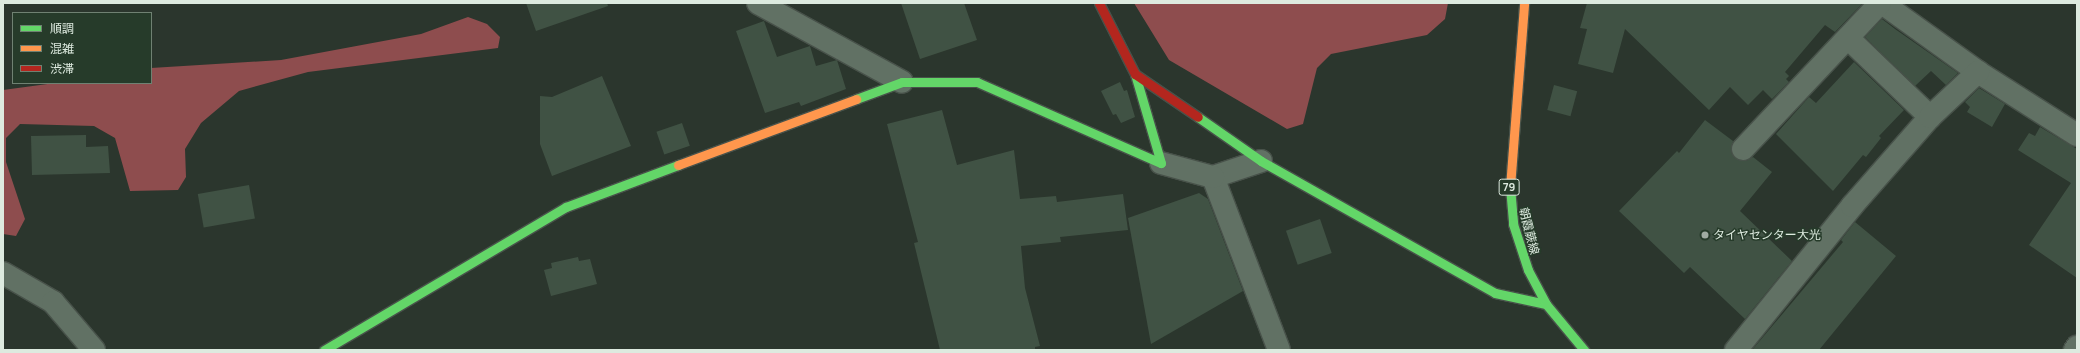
<!DOCTYPE html>
<html>
<head>
<meta charset="utf-8">
<style>
	body { margin:0 }
	#map { position:relative; width:2080px; height:353px; overflow:hidden; background:#2b362d; font-family:Manrope,"Noto Sans JP",sans-serif }
	div>[style] { position:absolute }
	[style*='--x'] { left:calc(var(--x)*1px); top:calc(var(--y)*1px); width:calc(var(--w)*1px); rotate:calc(var(--a)*1deg) }
	.forest>* { inset:0; background:#8e4d4e }
	.building>* { inset:0; background:#405244; transform-origin:0 0 }
	.roads { filter:drop-shadow(1px 0 #48524a) drop-shadow(-1px 0 #48524a) drop-shadow(0 1px #48524a) drop-shadow(0 -1px #48524a) }
	.street>* { height:22px; margin:-11px; padding:0 11px; transform-origin:11px; border-radius:11px; background:#617164 }
	.fast>* { height:9px; margin:-4.5px; padding:0 4.5px; transform-origin:4.5px; border-radius:4.5px; background:#63d668 }
	.slow>* { height:9px; margin:-4.5px; padding:0 4.5px; transform-origin:4.5px; border-radius:4.5px; background:#ff974d }
	.jam>* { height:9px; margin:-4.5px; padding:0 4.5px; transform-origin:4.5px; border-radius:4.5px; background:#b3261e }
	.dots>* { width:11px; height:11px; translate:-50% -50%; box-sizing:border-box; border:2px solid #263b2a; border-radius:50% }
	span { translate:-50% -50%; white-space:nowrap; text-align:center; line-height:1.15; -webkit-text-stroke:3px #263b2a; paint-order:stroke }
	.shield-label span { padding:1px 3px; background:#263b2a; border:1px solid; border-radius:3px; -webkit-text-stroke-width:0 }
	.shield-label { font-size:11px; color:#ddeadf; font-weight:700 }
	.street-label { font-size:12px; color:#ddeadf }
	.poi-label { font-size:12px; color:#ddeadf }
	.left { translate:0 -50%; text-align:left }
	.frame { position:absolute; inset:0; border:4px solid #ddeadf; pointer-events:none }
	.legend { position:absolute; left:12px; top:12px; width:140px; height:72px; box-sizing:border-box; background:#263b2a; border:1px solid #6f8172; margin:0; padding:5px 7px; list-style:none; font-size:12px; color:#ddeadf }
	.legend li { display:flex; align-items:center; gap:8px; height:20px }
	.legend b { width:20px; border:1px solid #6f8172 }
</style>
</head>
<body>
<div id="map">
	<div class="forest">
		<i style="clip-path:polygon(1134px 3px,1448px 3px,1445px 19px,1427px 35px,1331px 54px,1317px 68px,1303px 124px,1287px 129px,1169px 60px)"></i>
		<i style="clip-path:polygon(468px 17px,487px 24px,500px 37px,498px 48px,308px 72px,239px 91px,201px 123px,185px 149px,186px 177px,178px 190px,130px 191px,115px 138px,94px 126px,20px 124px,6px 138px,6px 162px,25px 219px,16px 236px,3px 234px,3px 90px,55px 83px,151px 83px,151px 68px,281px 60px,421px 34px)"></i>
	</div>
	<div class="building">
		<i style="clip-path:polygon(526px 3px,607px 3px,608px 6px,536px 31px)"></i>
		<i style="clip-path:polygon(901px 3px,964px 3px,977px 40px,920px 59px)"></i>
		<i style="clip-path:polygon(1587px 3px,1863px 3px,1835px 32px,1825px 25px,1785px 72px,1789px 76px,1786px 79px,1789px 82px,1772px 99px,1763px 90px,1748px 105px,1730px 87px,1709px 110px,1625px 29px,1613px 73px,1578px 64px,1587px 29px,1580px 28px)"></i>
		<i style="clip-path:polygon(1882px 19px,1895px 29px,1958px 73px,1946px 85px,1931px 71px,1915px 86px,1865px 37px)"></i>
		<i style="clip-path:polygon(764px 21px,777px 57px,810px 46px,816px 66px,837px 60px,846px 89px,801px 106px,799px 102px,765px 113px,736px 31px)"></i>
		<i style="clip-path:polygon(1854px 62px,1904px 110px,1879px 136px,1881px 138px,1866px 157px,1863px 155px,1833px 191px,1776px 134px,1809px 97px,1816px 103px)"></i>
		<i style="clip-path:polygon(602px 76px,631px 146px,552px 176px,540px 144px,540px 96px,552px 97px)"></i>
		<i style="clip-path:polygon(1120px 82px,1124px 91px,1127px 90px,1135px 117px,1121px 123px,1116px 114px,1113px 115px,1101px 91px)"></i>
		<i style="left:1554px;top:85px;width:24px;height:26px;rotate:15deg"></i>
		<i style="clip-path:polygon(1979px 88px,2005px 104px,1992px 127px,1967px 112px,1970px 107px,1965px 102px)"></i>
		<i style="clip-path:polygon(942px 110px,957px 165px,1014px 150px,1020px 199px,1056px 196px,1057px 202px,1123px 194px,1128px 230px,1060px 237px,1061px 242px,1021px 246px,1025px 288px,1040px 346px,1035px 347px,1035px 350px,940px 350px,914px 243px,918px 242px,887px 124px)"></i>
		<i style="clip-path:polygon(1705px 120px,1733px 141px,1731px 152px,1735px 158px,1746px 161px,1753px 157px,1772px 172px,1740px 211px,1792px 261px,1745px 319px,1690px 267px,1684px 273px,1619px 211px,1677px 151px,1679px 153px)"></i>
		<i style="left:682px;top:123px;width:24px;height:27px;rotate:71deg"></i>
		<i style="clip-path:polygon(2040px 127px,2077px 149px,2077px 278px,2029px 245px,2071px 183px,2018px 150px,2029px 133px,2035px 136px)"></i>
		<i style="clip-path:polygon(86px 135px,86px 147px,108px 146px,110px 173px,32px 175px,31px 136px)"></i>
		<i style="left:249px;top:185px;width:34px;height:52px;rotate:80deg"></i>
		<i style="clip-path:polygon(1199px 193px,1208px 199px,1243px 291px,1151px 344px,1128px 218px)"></i>
		<i style="left:1320px;top:219px;width:36px;height:36px;rotate:71deg"></i>
		<i style="clip-path:polygon(1855px 222px,1896px 256px,1819px 350px,1752px 350px,1843px 242px,1841px 240px)"></i>
		<i style="clip-path:polygon(578px 257px,579px 261px,590px 259px,597px 284px,551px 296px,544px 270px,552px 268px,551px 263px)"></i>
	</div>
	<div class="roads">
		<div class="street">
			<i style="--x:758;--y:3;--w:164;--a:28.7"></i>
			<i style="--x:1882;--y:3;--w:118;--a:35.7"></i>
			<i style="--x:1978;--y:72;--w:117;--a:32.5"></i>
			<i style="--x:1848;--y:38;--w:114;--a:43.9"></i>
			<i style="--x:1743;--y:149;--w:200;--a:-46.8"></i>
			<i style="--x:1261;--y:161;--w:51;--a:161.6"></i>
			<i style="--x:1213;--y:177;--w:185;--a:69.1"></i>
			<i style="--x:1161;--y:163;--w:54;--a:15.1"></i>
			<i style="--x:3;--y:273;--w:58;--a:30.1"></i>
			<i style="--x:53;--y:302;--w:63;--a:49.5"></i>
			<i style="--x:1736;--y:350;--w:185;--a:-51.1"></i>
			<i style="--x:1852;--y:206;--w:118;--a:-48.8"></i>
			<i style="--x:1930;--y:117;--w:66;--a:-43.2"></i>
			<i style="--x:2075;--y:350;--w:4;--a:-56"></i>
		</div>
		<div class="fast">
			<i style="--x:856;--y:99;--w:49;--a:-20.3"></i>
			<i style="--x:902;--y:82;--w:75;--a:0"></i>
			<i style="--x:977;--y:82;--w:201;--a:23.8"></i>
			<i style="--x:1161;--y:163;--w:93;--a:-106.3"></i>
			<i style="--x:1198;--y:117;--w:77;--a:34.9"></i>
			<i style="--x:1261;--y:161;--w:269;--a:29.4"></i>
			<i style="--x:1495;--y:293;--w:52;--a:12.2"></i>
			<i style="--x:1510;--y:187;--w:37;--a:85"></i>
			<i style="--x:1513;--y:224;--w:48;--a:71.9"></i>
			<i style="--x:1528;--y:270;--w:38;--a:62"></i>
			<i style="--x:1546;--y:304;--w:60;--a:50.4"></i>
			<i style="--x:324;--y:350;--w:281;--a:-30.6"></i>
			<i style="--x:566;--y:207;--w:120;--a:-20.6"></i>
		</div>
		<div class="slow">
			<i style="--x:678;--y:165;--w:190;--a:-20.3"></i>
			<i style="--x:1510;--y:187;--w:185;--a:-85.6"></i>
		</div>
		<div class="jam">
			<i style="--x:1099;--y:3;--w:80;--a:63.1"></i>
			<i style="--x:1135;--y:74;--w:76;--a:34.3"></i>
		</div>
	</div>
	<div class="dots">
		<i style="left:1705px;top:235px;background:#9faba1"></i>
	</div>
	<div class="shield-label">
		<span style="left:1509px;top:187px">79</span>
	</div>
	<div class="street-label">
		<span style="left:1529px;top:231px;rotate:76deg">朝霞蕨線</span>
	</div>
	<div class="poi-label">
		<span class="left" style="left:1713px;top:235px">タイヤセンター大光</span>
	</div>
	<div class="frame"></div>
	<ul class="legend">
	<li><b style="height:5px;background:#63d668"></b>順調</li>
	<li><b style="height:5px;background:#ff974d"></b>混雑</li>
	<li><b style="height:5px;background:#b3261e"></b>渋滞</li>
	</ul>
</div>
</body>
</html>
